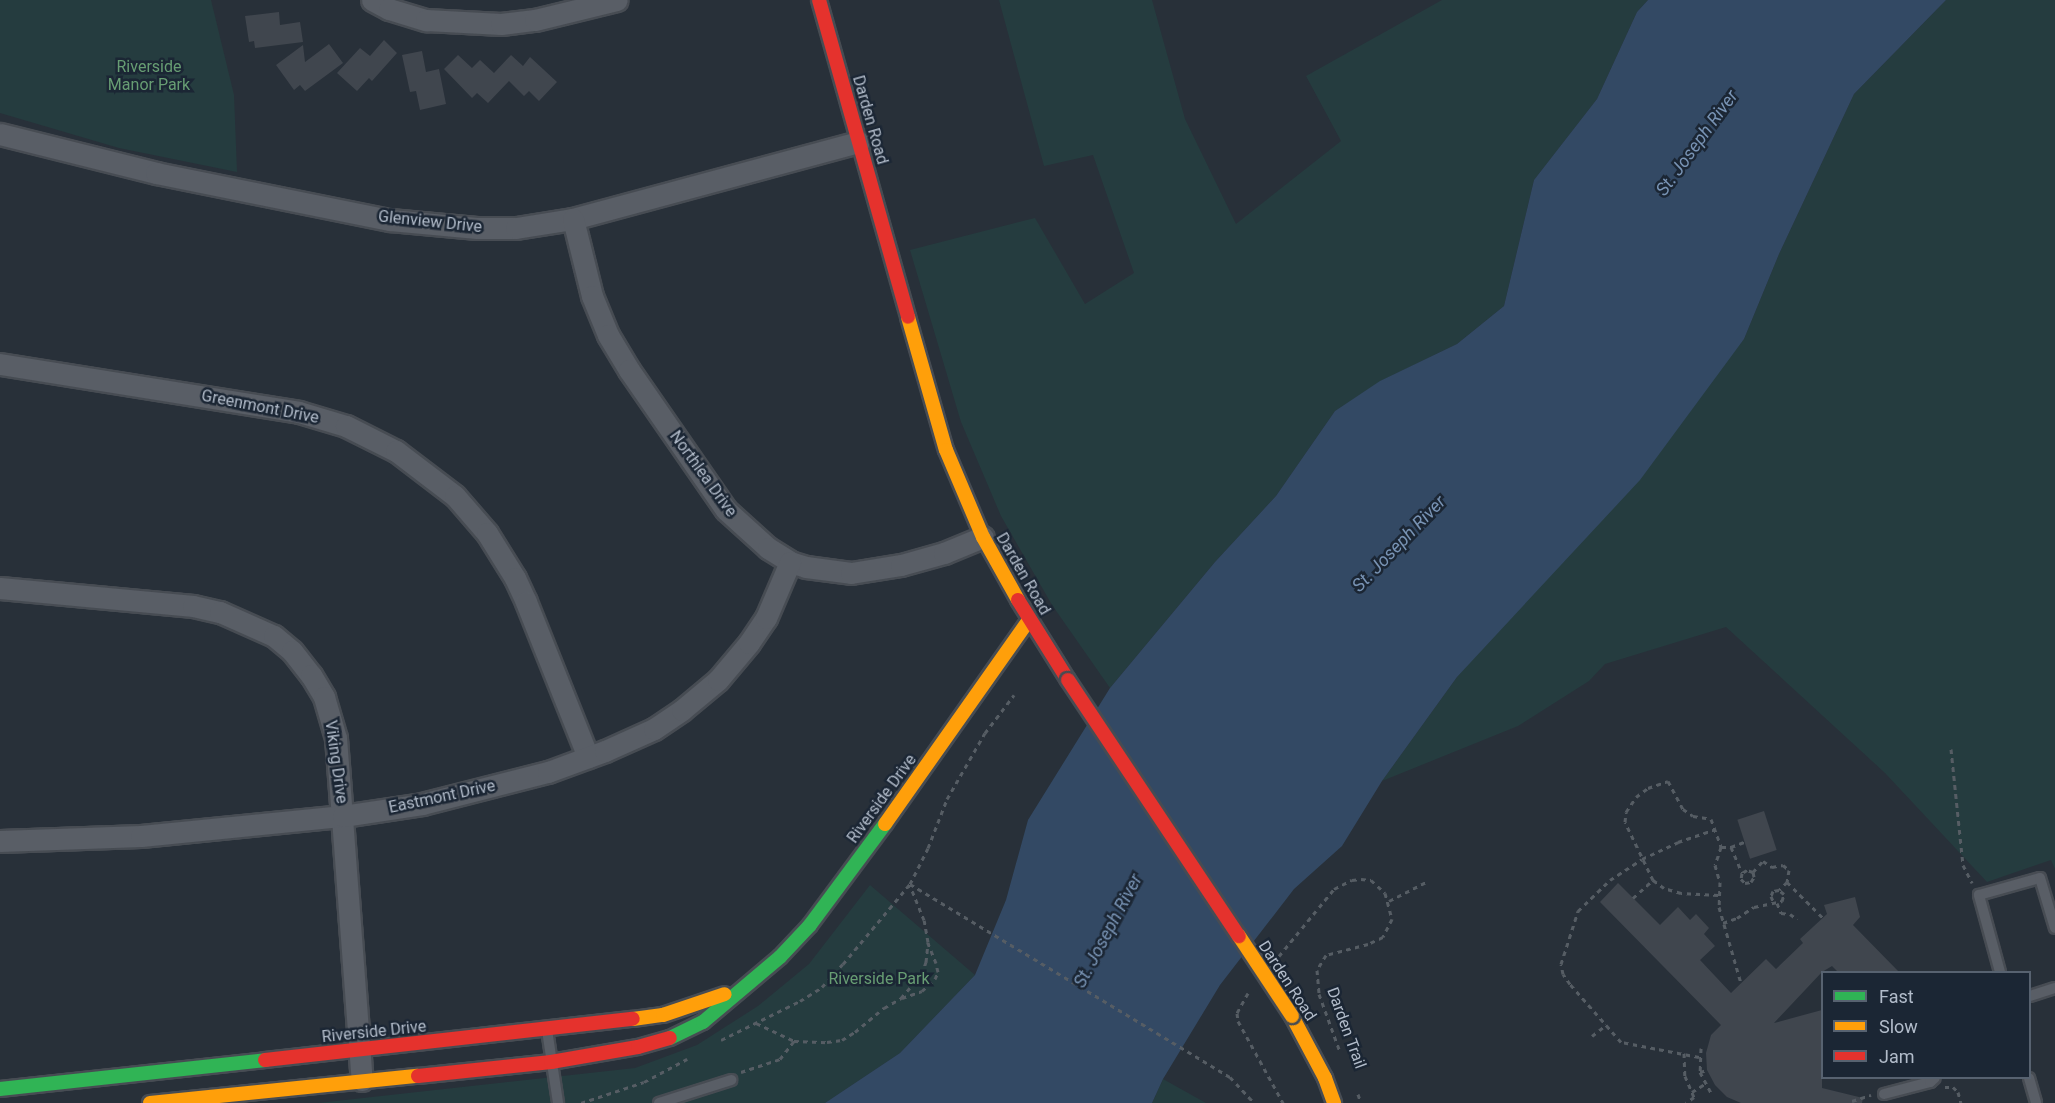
<!DOCTYPE html>
<html>
<head>
<meta charset="utf-8">
<style>
	body { margin:0 }
	#map { position:relative; width:2055px; height:1103px; overflow:hidden; background:#283039; font-family:Roboto,sans-serif }
	div>[style] { position:absolute }
	[style*='--x'] { left:calc(var(--x)*1px); top:calc(var(--y)*1px); width:calc(var(--w)*1px); rotate:calc(var(--a)*1deg) }
	.green>* { inset:0; background:#253c3f }
	.water>* { inset:0; background:#334964 }
	.building>* { inset:0; background:#40464e; transform-origin:0 0 }
	.path>* { height:3px; margin-top:-1.5px; transform-origin:0; background:repeating-linear-gradient(90deg,#565d64 0 4.5px,transparent 0 9px) }
	.roads { filter:drop-shadow(2px 0 #474c53) drop-shadow(-2px 0 #474c53) drop-shadow(0 2px #474c53) drop-shadow(0 -2px #474c53) }
	.lane>* { height:10px; margin:-5px; padding:0 5px; transform-origin:5px; border-radius:5px; background:#595e66 }
	.street>* { height:21px; margin:-10.5px; padding:0 10.5px; transform-origin:10.5px; border-radius:10.5px; background:#595e66 }
	.fast>* { height:14px; margin:-7px; padding:0 7px; transform-origin:7px; border-radius:7px; background:#30b455 }
	.slow>* { height:14px; margin:-7px; padding:0 7px; transform-origin:7px; border-radius:7px; background:#ff9f0a }
	.jam>* { height:14px; margin:-7px; padding:0 7px; transform-origin:7px; border-radius:7px; background:#e5322d }
	.bridges { filter:drop-shadow(2px 0 #474c53) drop-shadow(-2px 0 #474c53) drop-shadow(0 2px #474c53) drop-shadow(0 -2px #474c53) }
	.slow-bridge>* { height:14px; margin:-7px; padding:0 7px; transform-origin:7px; border-radius:7px; background:#ff9f0a }
	.jam-bridge>* { height:14px; margin:-7px; padding:0 7px; transform-origin:7px; border-radius:7px; background:#e5322d }
	span { translate:-50% -50%; white-space:nowrap; text-align:center; line-height:1.15; -webkit-text-stroke:5px #1b2634; paint-order:stroke }
	.park-label { font-size:16px; color:#679d73 }
	.street-label { font-size:16px; color:#b2bcca }
	.water-label { font-size:18px; color:#7893b4; font-style:italic }
	.legend { position:absolute; left:1821px; top:971px; width:210px; height:108px; box-sizing:border-box; background:#1b2634; border:2px solid #576270; margin:0; padding:8px 10px; list-style:none; font-size:18px; color:#b2bcca }
	.legend li { display:flex; align-items:center; gap:12px; height:30px }
	.legend b { width:30px; border:2px solid #576270 }
</style>
</head>
<body>
<div id="map">
	<div class="green">
		<i style="clip-path:polygon(0 0,211px 0,234px 95px,237px 172px,119px 148px,0 113px)"></i>
		<i style="clip-path:polygon(999px 0,1152px 0,1185px 119px,1236px 224px,1341px 141px,1306px 76px,1442px 0,1648px 0,1637px 12px,1597px 99px,1534px 180px,1504px 306px,1457px 344px,1381px 381px,1335px 411px,1276px 496px,1215px 562px,1110px 688px,1052px 605px,1001px 516px,961px 422px,910px 250px,1035px 218px,1085px 304px,1134px 273px,1093px 155px,1044px 166px)"></i>
		<i style="clip-path:polygon(1946px 0,2055px 0,2055px 869px,2051px 860px,1987px 882px,1885px 773px,1726px 627px,1605px 664px,1589px 681px,1518px 726px,1382px 781px,1457px 677px,1744px 339px,1779px 254px,1854px 94px)"></i>
		<i style="clip-path:polygon(870px 885px,975px 975px,900px 1053px,825px 1103px,318px 1103px,635px 1068px,697px 1045px,758px 1006px,809px 964px)"></i>
		<i style="clip-path:polygon(1163px 1079px,1206px 1103px,1152px 1103px)"></i>
	</div>
	<div class="water">
		<i style="clip-path:polygon(1648px 0,1946px 0,1854px 94px,1779px 254px,1744px 339px,1640px 480px,1457px 677px,1382px 781px,1342px 846px,1294px 889px,1220px 985px,1163px 1079px,1152px 1103px,825px 1103px,900px 1053px,975px 975px,1006px 900px,1028px 820px,1110px 688px,1215px 562px,1276px 496px,1335px 411px,1380px 381px,1457px 344px,1504px 306px,1534px 180px,1597px 99px,1637px 12px)"></i>
	</div>
	<div class="building">
		<i style="clip-path:polygon(279px 12px,280px 25px,300px 22px,303px 42px,255px 48px,254px 41px,249px 42px,245px 16px)"></i>
		<i style="clip-path:polygon(384px 40px,397px 53px,372px 81px,369px 78px,357px 91px,337px 73px,360px 48px,370px 56px)"></i>
		<i style="clip-path:polygon(329px 44px,343px 63px,305px 91px,300px 85px,294px 90px,276px 65px,303px 45px,305px 62px)"></i>
		<i style="clip-path:polygon(422px 51px,426px 72px,439px 69px,446px 104px,420px 110px,416px 91px,410px 92px,402px 55px)"></i>
		<i style="clip-path:polygon(458px 55px,472px 68px,480px 60px,494px 73px,511px 55px,523px 66px,530px 57px,557px 82px,539px 101px,529px 91px,524px 96px,509px 81px,488px 103px,477px 93px,472px 98px,444px 69px)"></i>
		<i style="left:1764px;top:811px;width:41px;height:28px;rotate:72deg"></i>
		<i style="clip-path:polygon(1618px 883px,1660px 925px,1678px 907px,1690px 920px,1696px 914px,1709px 928px,1704px 934px,1715px 946px,1700px 960px,1731px 993px,1766px 959px,1776px 969px,1803px 943px,1800px 939px,1827px 914px,1824px 905px,1855px 897px,1860px 917px,1853px 925px,1899px 972px,1838px 972px,1832px 966px,1822px 972px,1774px 1023px,1822px 1010px,1822px 1088px,1863px 1098px,1862px 1103px,1741px 1103px,1727px 1097px,1715px 1085px,1707px 1070px,1706px 1053px,1711px 1035px,1721px 1025px,1600px 902px)"></i>
	</div>
	<div class="path">
		<i style="--x:1951;--y:749;--w:117;--a:84.1"></i>
		<i style="--x:1963;--y:865;--w:20;--a:63"></i>
		<i style="--x:1721;--y:847;--w:10;--a:0"></i>
		<i style="--x:1731;--y:847;--w:14;--a:-21"></i>
		<i style="--x:1731;--y:847;--w:28;--a:67"></i>
		<i style="--x:1753;--y:872;--w:6;--a:-162"></i>
		<i style="--x:1747;--y:870;--w:6;--a:149"></i>
		<i style="--x:1742;--y:873;--w:6;--a:99"></i>
		<i style="--x:1741;--y:879;--w:6;--a:45"></i>
		<i style="--x:1745;--y:883;--w:6;--a:-9"></i>
		<i style="--x:1751;--y:882;--w:6;--a:-59"></i>
		<i style="--x:1754;--y:877;--w:5;--a:-101"></i>
		<i style="--x:1753;--y:872;--w:15;--a:-48"></i>
		<i style="--x:1763;--y:861;--w:11;--a:34"></i>
		<i style="--x:1772;--y:867;--w:11;--a:-10"></i>
		<i style="--x:1783;--y:865;--w:8;--a:40"></i>
		<i style="--x:1789;--y:870;--w:12;--a:99"></i>
		<i style="--x:1787;--y:882;--w:11;--a:135"></i>
		<i style="--x:1787;--y:882;--w:51;--a:45"></i>
		<i style="--x:910;--y:884;--w:374;--a:31.1"></i>
		<i style="--x:1230;--y:1077;--w:35;--a:47"></i>
		<i style="--x:1718;--y:895;--w:37;--a:-177"></i>
		<i style="--x:1681;--y:893;--w:18;--a:-164"></i>
		<i style="--x:1664;--y:888;--w:14;--a:-144"></i>
		<i style="--x:1653;--y:880;--w:64;--a:-115.8"></i>
		<i style="--x:1625;--y:822;--w:10;--a:-84"></i>
		<i style="--x:1626;--y:812;--w:18;--a:-56"></i>
		<i style="--x:1636;--y:797;--w:15;--a:-37"></i>
		<i style="--x:1648;--y:788;--w:21;--a:-19"></i>
		<i style="--x:1668;--y:781;--w:32;--a:62"></i>
		<i style="--x:1683;--y:809;--w:12;--a:35"></i>
		<i style="--x:1693;--y:816;--w:18;--a:9"></i>
		<i style="--x:1711;--y:819;--w:30;--a:70"></i>
		<i style="--x:1721;--y:847;--w:19;--a:108"></i>
		<i style="--x:1715;--y:865;--w:18;--a:74"></i>
		<i style="--x:1720;--y:882;--w:25;--a:92"></i>
		<i style="--x:1719;--y:907;--w:79;--a:73.9"></i>
		<i style="--x:1633;--y:898;--w:27;--a:-42"></i>
		<i style="--x:1389;--y:901;--w:42;--a:-27.2"></i>
		<i style="--x:1777;--y:903;--w:11;--a:68"></i>
		<i style="--x:1781;--y:913;--w:9;--a:6"></i>
		<i style="--x:1790;--y:914;--w:9;--a:36"></i>
		<i style="--x:1723;--y:923;--w:15;--a:-20"></i>
		<i style="--x:1737;--y:918;--w:20;--a:-33"></i>
		<i style="--x:1754;--y:907;--w:29;--a:-12"></i>
		<i style="--x:1782;--y:901;--w:7;--a:-74"></i>
		<i style="--x:1784;--y:894;--w:6;--a:-141"></i>
		<i style="--x:1779;--y:890;--w:6;--a:171"></i>
		<i style="--x:1773;--y:891;--w:5;--a:112"></i>
		<i style="--x:1771;--y:896;--w:5;--a:68"></i>
		<i style="--x:1279;--y:956;--w:87;--a:-50.6"></i>
		<i style="--x:1334;--y:889;--w:20;--a:-27"></i>
		<i style="--x:1352;--y:880;--w:9;--a:-6"></i>
		<i style="--x:1361;--y:879;--w:10;--a:6"></i>
		<i style="--x:1371;--y:880;--w:19;--a:43"></i>
		<i style="--x:1385;--y:893;--w:27;--a:75"></i>
		<i style="--x:1392;--y:919;--w:20;--a:117"></i>
		<i style="--x:1383;--y:937;--w:17;--a:155"></i>
		<i style="--x:1368;--y:944;--w:43;--a:165.3"></i>
		<i style="--x:1326;--y:955;--w:17;--a:121"></i>
		<i style="--x:1317;--y:970;--w:24;--a:85"></i>
		<i style="--x:1319;--y:994;--w:59;--a:70"></i>
		<i style="--x:1248;--y:993;--w:23;--a:119"></i>
		<i style="--x:1237;--y:1013;--w:8;--a:83"></i>
		<i style="--x:1238;--y:1021;--w:94;--a:61.2"></i>
		<i style="--x:902;--y:998;--w:21;--a:-19"></i>
		<i style="--x:922;--y:991;--w:18;--a:-43"></i>
		<i style="--x:935;--y:979;--w:8;--a:-67"></i>
		<i style="--x:938;--y:972;--w:9;--a:-103"></i>
		<i style="--x:936;--y:963;--w:22;--a:-112"></i>
		<i style="--x:756;--y:1023;--w:42;--a:25.3"></i>
		<i style="--x:794;--y:1041;--w:33;--a:2"></i>
		<i style="--x:827;--y:1042;--w:15;--a:-8"></i>
		<i style="--x:842;--y:1040;--w:15;--a:-32"></i>
		<i style="--x:855;--y:1032;--w:38;--a:-40"></i>
		<i style="--x:884;--y:1008;--w:20;--a:-30"></i>
		<i style="--x:901;--y:998;--w:32;--a:-49"></i>
		<i style="--x:922;--y:974;--w:13;--a:-72"></i>
		<i style="--x:926;--y:962;--w:20;--a:-84"></i>
		<i style="--x:928;--y:942;--w:22;--a:-100"></i>
		<i style="--x:924;--y:920;--w:37;--a:-112"></i>
		<i style="--x:1592;--y:1036;--w:18;--a:-38"></i>
		<i style="--x:721;--y:1040;--w:88;--a:-26.3"></i>
		<i style="--x:800;--y:1001;--w:26;--a:-32"></i>
		<i style="--x:822;--y:987;--w:31;--a:-48"></i>
		<i style="--x:843;--y:964;--w:104;--a:-50.1"></i>
		<i style="--x:910;--y:884;--w:40;--a:-63.4"></i>
		<i style="--x:928;--y:848;--w:53;--a:-68.8"></i>
		<i style="--x:947;--y:799;--w:76;--a:-60.1"></i>
		<i style="--x:985;--y:733;--w:48;--a:-52.7"></i>
		<i style="--x:1701;--y:1048;--w:24;--a:92"></i>
		<i style="--x:1700;--y:1072;--w:24;--a:62"></i>
		<i style="--x:1684;--y:1053;--w:23;--a:88"></i>
		<i style="--x:1685;--y:1076;--w:23;--a:67"></i>
		<i style="--x:1694;--y:1097;--w:10;--a:143"></i>
		<i style="--x:1699;--y:1057;--w:79;--a:-169.1"></i>
		<i style="--x:1621;--y:1042;--w:77;--a:-131.3"></i>
		<i style="--x:1570;--y:984;--w:12;--a:-125"></i>
		<i style="--x:1563;--y:974;--w:10;--a:-101"></i>
		<i style="--x:1561;--y:964;--w:56;--a:-72.2"></i>
		<i style="--x:1578;--y:911;--w:45;--a:-44.1"></i>
		<i style="--x:1610;--y:880;--w:38;--a:-33"></i>
		<i style="--x:1642;--y:859;--w:40;--a:-25"></i>
		<i style="--x:1678;--y:842;--w:39;--a:-19"></i>
		<i style="--x:741;--y:1072;--w:41;--a:-18.4"></i>
		<i style="--x:780;--y:1059;--w:23;--a:-52"></i>
		<i style="--x:1700;--y:1072;--w:7;--a:-16"></i>
		<i style="--x:1945;--y:1087;--w:8;--a:0"></i>
		<i style="--x:1953;--y:1087;--w:7;--a:45"></i>
		<i style="--x:1958;--y:1092;--w:11;--a:75"></i>
		<i style="--x:1692;--y:1092;--w:15;--a:-32"></i>
		<i style="--x:1358;--y:1094;--w:9;--a:72"></i>
		<i style="--x:1852;--y:1101;--w:20;--a:-18"></i>
		<i style="--x:581;--y:1103;--w:66;--a:-18.4"></i>
		<i style="--x:644;--y:1082;--w:49;--a:-28.1"></i>
	</div>
	<div class="roads">
		<div class="lane">
			<i style="--x:2000;--y:972;--w:80;--a:-105.3"></i>
			<i style="--x:1979;--y:895;--w:63;--a:-15.6"></i>
			<i style="--x:2040;--y:878;--w:52;--a:73.3"></i>
			<i style="--x:2030;--y:996;--w:26;--a:-18"></i>
			<i style="--x:547;--y:1030;--w:74;--a:81.4"></i>
			<i style="--x:2029;--y:1078;--w:26;--a:74"></i>
			<i style="--x:1884;--y:1094;--w:48;--a:-14.6"></i>
			<i style="--x:1930;--y:1082;--w:6;--a:-39"></i>
			<i style="--x:659;--y:1103;--w:76;--a:-17.7"></i>
		</div>
		<div class="street">
			<i style="--x:372;--y:0;--w:19;--a:28"></i>
			<i style="--x:389;--y:9;--w:39;--a:17"></i>
			<i style="--x:426;--y:20;--w:75;--a:3.1"></i>
			<i style="--x:501;--y:24;--w:34;--a:-7"></i>
			<i style="--x:535;--y:20;--w:84;--a:-13.7"></i>
			<i style="--x:0;--y:134;--w:161;--a:14"></i>
			<i style="--x:156;--y:173;--w:239;--a:11.4"></i>
			<i style="--x:390;--y:220;--w:87;--a:5.3"></i>
			<i style="--x:477;--y:228;--w:39;--a:0"></i>
			<i style="--x:516;--y:228;--w:58;--a:-9"></i>
			<i style="--x:573;--y:219;--w:296;--a:-15.1"></i>
			<i style="--x:573;--y:219;--w:79;--a:76.1"></i>
			<i style="--x:592;--y:296;--w:42;--a:67.7"></i>
			<i style="--x:608;--y:335;--w:41;--a:59"></i>
			<i style="--x:629;--y:370;--w:170;--a:55.3"></i>
			<i style="--x:726;--y:510;--w:57;--a:42.1"></i>
			<i style="--x:768;--y:548;--w:26;--a:32"></i>
			<i style="--x:790;--y:562;--w:17;--a:17"></i>
			<i style="--x:806;--y:567;--w:45;--a:7.6"></i>
			<i style="--x:851;--y:573;--w:51;--a:-9.1"></i>
			<i style="--x:901;--y:565;--w:45;--a:-15.6"></i>
			<i style="--x:944;--y:553;--w:42;--a:-22.3"></i>
			<i style="--x:0;--y:364;--w:303;--a:9.1"></i>
			<i style="--x:299;--y:412;--w:49;--a:16.6"></i>
			<i style="--x:346;--y:426;--w:56;--a:26.6"></i>
			<i style="--x:396;--y:451;--w:74;--a:37.3"></i>
			<i style="--x:455;--y:496;--w:49;--a:49.1"></i>
			<i style="--x:487;--y:533;--w:53;--a:58.1"></i>
			<i style="--x:515;--y:578;--w:26;--a:65"></i>
			<i style="--x:526;--y:602;--w:167;--a:68.2"></i>
			<i style="--x:0;--y:588;--w:194;--a:5.3"></i>
			<i style="--x:193;--y:606;--w:28;--a:13"></i>
			<i style="--x:220;--y:612;--w:59;--a:24"></i>
			<i style="--x:274;--y:636;--w:23;--a:40"></i>
			<i style="--x:292;--y:651;--w:31;--a:52"></i>
			<i style="--x:311;--y:675;--w:26;--a:59"></i>
			<i style="--x:324;--y:697;--w:43;--a:73.7"></i>
			<i style="--x:336;--y:738;--w:343;--a:85.7"></i>
			<i style="--x:0;--y:841;--w:141;--a:-2"></i>
			<i style="--x:141;--y:836;--w:203;--a:-5.7"></i>
			<i style="--x:343;--y:816;--w:80;--a:-8.6"></i>
			<i style="--x:422;--y:804;--w:130;--a:-14.3"></i>
			<i style="--x:548;--y:772;--w:61;--a:-20.2"></i>
			<i style="--x:605;--y:751;--w:54;--a:-24.2"></i>
			<i style="--x:654;--y:729;--w:34;--a:-34"></i>
			<i style="--x:682;--y:710;--w:47;--a:-39.8"></i>
			<i style="--x:718;--y:680;--w:48;--a:-50"></i>
			<i style="--x:749;--y:643;--w:30;--a:-56"></i>
			<i style="--x:766;--y:618;--w:61;--a:-66.8"></i>
		</div>
		<div class="fast">
			<i style="--x:670;--y:1038;--w:37;--a:-26"></i>
			<i style="--x:703;--y:1022;--w:101;--a:-40.2"></i>
			<i style="--x:780;--y:957;--w:44;--a:-46.8"></i>
			<i style="--x:810;--y:925;--w:126;--a:-53.4"></i>
			<i style="--x:0;--y:1089;--w:267;--a:-6.2"></i>
		</div>
		<div class="slow">
			<i style="--x:908;--y:317;--w:138;--a:74.1"></i>
			<i style="--x:946;--y:450;--w:95;--a:67"></i>
			<i style="--x:983;--y:537;--w:72;--a:60.9"></i>
			<i style="--x:885;--y:824;--w:250;--a:-54.8"></i>
			<i style="--x:1292;--y:1016;--w:70;--a:62"></i>
			<i style="--x:1325;--y:1078;--w:27;--a:70"></i>
			<i style="--x:633;--y:1019;--w:30;--a:-8"></i>
			<i style="--x:663;--y:1015;--w:65;--a:-18.7"></i>
			<i style="--x:150;--y:1103;--w:269;--a:-5.8"></i>
		</div>
		<div class="jam">
			<i style="--x:819;--y:0;--w:329;--a:74.3"></i>
			<i style="--x:1018;--y:600;--w:94;--a:58"></i>
			<i style="--x:265;--y:1060;--w:370;--a:-6.4"></i>
			<i style="--x:418;--y:1076;--w:134;--a:-6"></i>
			<i style="--x:551;--y:1062;--w:88;--a:-9.8"></i>
			<i style="--x:638;--y:1047;--w:33;--a:-16"></i>
		</div>
	</div>
	<div class="bridges">
		<div class="slow-bridge">
			<i style="--x:1239;--y:936;--w:96;--a:56.5"></i>
		</div>
		<div class="jam-bridge">
			<i style="--x:1068;--y:680;--w:308;--a:56.3"></i>
		</div>
	</div>
	<div class="park-label">
		<span style="left:149px;top:76px">Riverside<br>Manor Park</span>
		<span style="left:879px;top:979px">Riverside Park</span>
	</div>
	<div class="street-label">
		<span style="left:870px;top:120px;rotate:74deg">Darden Road</span>
		<span style="left:430px;top:222px;rotate:6deg">Glenview Drive</span>
		<span style="left:260px;top:407px;rotate:11deg">Greenmont Drive</span>
		<span style="left:703px;top:474px;rotate:54deg">Northlea Drive</span>
		<span style="left:1023px;top:574px;rotate:60deg">Darden Road</span>
		<span style="left:336px;top:762px;rotate:82deg">Viking Drive</span>
		<span style="left:442px;top:797px;rotate:-12deg">Eastmont Drive</span>
		<span style="left:882px;top:799px;rotate:-54deg">Riverside Drive</span>
		<span style="left:1287px;top:981px;rotate:57deg">Darden Road</span>
		<span style="left:1346px;top:1028px;rotate:70deg">Darden Trail</span>
		<span style="left:374px;top:1032px;rotate:-6deg">Riverside Drive</span>
	</div>
	<div class="water-label">
		<span style="left:1697px;top:143px;rotate:-54deg">St. Joseph River</span>
		<span style="left:1399px;top:544px;rotate:-46deg">St. Joseph River</span>
		<span style="left:1108px;top:931px;rotate:-62deg">St. Joseph River</span>
	</div>
	<ul class="legend">
	<li><b style="height:8px;background:#30b455"></b>Fast</li>
	<li><b style="height:8px;background:#ff9f0a"></b>Slow</li>
	<li><b style="height:8px;background:#e5322d"></b>Jam</li>
	</ul>
</div>
</body>
</html>
